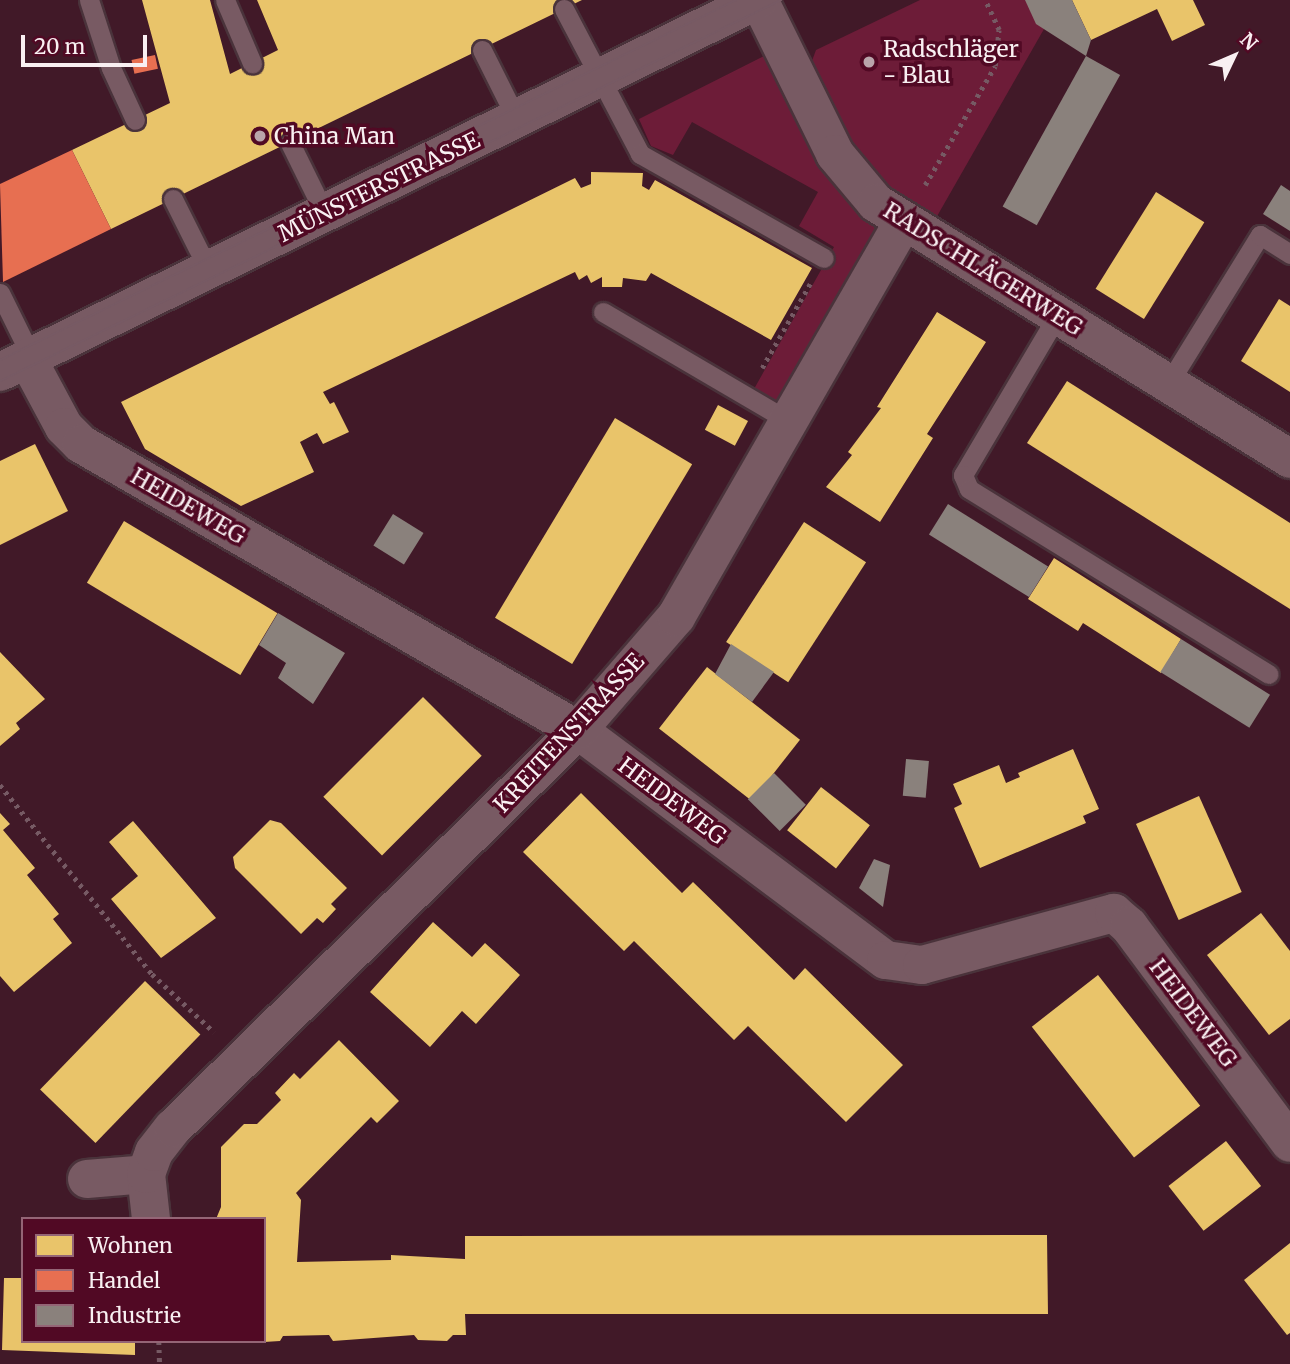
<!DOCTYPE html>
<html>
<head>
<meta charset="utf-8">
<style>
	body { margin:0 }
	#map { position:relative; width:1290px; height:1364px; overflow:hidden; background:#411928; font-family:Merriweather,serif }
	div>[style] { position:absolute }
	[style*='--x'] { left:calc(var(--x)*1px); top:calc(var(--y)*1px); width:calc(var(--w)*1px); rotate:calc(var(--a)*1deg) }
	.green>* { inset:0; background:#6d1c38 }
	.homes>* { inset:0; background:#e9c46a; transform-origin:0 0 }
	.shops>* { inset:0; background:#e76f51; transform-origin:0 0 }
	.industry>* { inset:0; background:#8a817c; transform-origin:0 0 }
	.path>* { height:4.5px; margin-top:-2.25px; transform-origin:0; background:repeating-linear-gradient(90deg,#765a64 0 3.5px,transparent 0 8.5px) }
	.roads { filter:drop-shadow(2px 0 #4a333b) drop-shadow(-2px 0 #4a333b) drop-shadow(0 2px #4a333b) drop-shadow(0 -2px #4a333b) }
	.service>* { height:19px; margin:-9.5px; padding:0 9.5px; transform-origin:9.5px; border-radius:9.5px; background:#785a63 }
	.minor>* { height:38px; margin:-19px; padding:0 19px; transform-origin:19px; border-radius:19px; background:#785a63 }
	.tertiary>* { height:38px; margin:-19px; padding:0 19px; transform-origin:19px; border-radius:19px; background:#785a63 }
	.tram>* { height:2px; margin:-1px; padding:0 1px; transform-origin:1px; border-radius:1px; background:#775a64 }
	.dots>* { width:19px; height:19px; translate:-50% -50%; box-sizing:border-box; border:4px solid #510924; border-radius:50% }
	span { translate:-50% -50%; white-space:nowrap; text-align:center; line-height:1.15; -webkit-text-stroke:7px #510924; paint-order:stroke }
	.poi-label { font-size:23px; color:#f9f0f2 }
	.left { translate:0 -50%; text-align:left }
	.street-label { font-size:23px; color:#f9f0f2 }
	.legend { position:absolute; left:21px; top:1217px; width:245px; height:126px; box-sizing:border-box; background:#510924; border:2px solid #946576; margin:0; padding:9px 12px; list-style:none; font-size:21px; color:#f9f0f2 }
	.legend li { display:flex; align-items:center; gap:14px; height:35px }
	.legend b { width:35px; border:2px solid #946576 }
	.north { position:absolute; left:1199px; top:21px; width:70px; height:70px; -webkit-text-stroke:5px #510924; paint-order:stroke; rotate:46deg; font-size:19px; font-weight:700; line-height:28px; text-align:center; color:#f9f0f2 }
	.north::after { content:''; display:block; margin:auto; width:24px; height:32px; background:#f9f0f2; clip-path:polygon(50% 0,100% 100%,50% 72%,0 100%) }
	.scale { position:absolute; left:21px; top:35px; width:126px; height:32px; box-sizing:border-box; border:4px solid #f9f0f2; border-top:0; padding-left:9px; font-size:21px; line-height:24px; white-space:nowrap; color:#f9f0f2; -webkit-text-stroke:5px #510924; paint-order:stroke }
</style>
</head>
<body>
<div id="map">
	<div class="green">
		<i style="clip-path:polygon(920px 0,1030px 0,1044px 29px,928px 232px,856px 167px,809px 69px,816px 50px)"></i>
		<i style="clip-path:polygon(770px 53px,880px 228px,781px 403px,754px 389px,834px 247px,799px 226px,818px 192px,692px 122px,673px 155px,651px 146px,639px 119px)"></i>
	</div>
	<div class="homes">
		<i style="clip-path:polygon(142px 0,210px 0,230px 74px,278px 50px,257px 0,582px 0,111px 229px,72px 150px,170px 103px)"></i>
		<i style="clip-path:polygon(1072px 0,1193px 0,1205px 25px,1172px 41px,1157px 9px,1091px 40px)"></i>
		<i style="clip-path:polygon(591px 172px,643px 173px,642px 186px,649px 190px,655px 180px,812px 268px,771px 340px,651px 273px,646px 281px,623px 278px,622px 287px,602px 287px,602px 277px,591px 283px,587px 275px,579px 280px,575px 272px,323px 392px,330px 404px,334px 402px,349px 432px,323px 444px,317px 433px,300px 442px,314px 472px,241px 506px,145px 449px,121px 402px,575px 178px,581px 188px,591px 184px)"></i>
		<i style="left:1156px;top:192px;width:57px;height:114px;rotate:32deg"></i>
		<i style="clip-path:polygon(1279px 299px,1290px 306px,1290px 392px,1241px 361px)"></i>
		<i style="clip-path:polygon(937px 312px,986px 342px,927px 434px,933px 438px,880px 522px,826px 487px,852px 455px,848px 452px,881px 408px,877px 407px)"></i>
		<i style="clip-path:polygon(1067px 381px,1290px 523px,1290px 609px,1027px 443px)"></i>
		<i style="left:718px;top:405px;width:34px;height:28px;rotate:28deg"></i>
		<i style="left:615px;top:418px;width:90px;height:233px;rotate:31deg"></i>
		<i style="clip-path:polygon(35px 444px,68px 511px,0 545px,0 461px)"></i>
		<i style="left:124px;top:521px;width:179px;height:72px;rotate:31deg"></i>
		<i style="left:804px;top:522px;width:74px;height:143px;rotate:33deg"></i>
		<i style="clip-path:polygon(1054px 558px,1181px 639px,1161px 673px,1083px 623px,1078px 631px,1028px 599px)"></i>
		<i style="clip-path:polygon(0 652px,45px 699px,16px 723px,20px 729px,0 746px)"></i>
		<i style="left:707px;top:667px;width:118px;height:78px;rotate:38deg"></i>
		<i style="left:423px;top:697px;width:83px;height:141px;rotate:45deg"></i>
		<i style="clip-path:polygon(1073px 749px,1099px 809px,1083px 816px,1086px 823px,980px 868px,954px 808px,962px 804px,953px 784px,999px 765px,1006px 783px,1020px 777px,1018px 773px)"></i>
		<i style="left:821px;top:787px;width:62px;height:55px;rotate:38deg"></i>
		<i style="clip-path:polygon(581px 793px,682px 893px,693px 882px,794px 980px,805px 968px,903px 1065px,846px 1122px,748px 1026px,734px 1040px,634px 941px,624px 951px,523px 852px)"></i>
		<i style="left:1199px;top:796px;width:105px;height:69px;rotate:66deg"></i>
		<i style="clip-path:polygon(0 813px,10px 824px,3px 830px,35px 868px,27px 875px,59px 914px,53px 919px,72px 943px,14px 992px,0 976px)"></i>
		<i style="clip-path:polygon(270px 820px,281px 823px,347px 888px,331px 904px,336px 909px,323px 923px,317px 918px,301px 934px,235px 868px,233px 857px)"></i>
		<i style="clip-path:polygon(133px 821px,216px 918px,161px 958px,111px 899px,138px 876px,109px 842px)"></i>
		<i style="clip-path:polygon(1261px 913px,1290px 951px,1290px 1019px,1269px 1035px,1207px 955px)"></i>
		<i style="clip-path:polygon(433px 922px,472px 957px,485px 943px,520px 975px,476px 1024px,462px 1011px,430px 1047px,370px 992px)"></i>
		<i style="left:1098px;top:975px;width:166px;height:84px;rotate:52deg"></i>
		<i style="left:145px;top:981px;width:77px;height:151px;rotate:44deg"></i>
		<i style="clip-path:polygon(339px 1040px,399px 1101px,377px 1123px,371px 1117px,296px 1193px,301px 1200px,297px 1262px,391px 1260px,391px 1255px,465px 1259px,465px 1236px,1047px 1235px,1048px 1314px,465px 1314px,466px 1335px,453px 1335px,447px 1341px,418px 1340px,414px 1335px,333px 1341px,329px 1335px,283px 1336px,280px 1341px,264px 1342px,264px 1219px,216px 1219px,221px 1207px,221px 1147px,244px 1124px,257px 1124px,281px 1100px,275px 1093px,294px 1073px,300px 1079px)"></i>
		<i style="left:1226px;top:1141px;width:57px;height:73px;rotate:52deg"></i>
		<i style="clip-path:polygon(1290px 1243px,1290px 1333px,1287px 1335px,1244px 1280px)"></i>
		<i style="clip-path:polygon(4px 1278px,23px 1278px,23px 1341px,135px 1341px,135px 1355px,2px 1350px)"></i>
	</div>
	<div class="shops">
		<i style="left:155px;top:55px;width:14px;height:24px;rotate:78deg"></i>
		<i style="clip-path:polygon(72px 150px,111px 229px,3px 282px,0 184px)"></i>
	</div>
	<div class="industry">
		<i style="clip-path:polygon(1025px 0,1072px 0,1091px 40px,1086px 56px,1036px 24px)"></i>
		<i style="left:1086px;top:56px;width:39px;height:172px;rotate:29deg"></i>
		<i style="clip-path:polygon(1281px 185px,1290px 191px,1290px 231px,1263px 214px)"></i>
		<i style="left:948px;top:504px;width:118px;height:36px;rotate:32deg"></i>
		<i style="left:393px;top:514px;width:36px;height:37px;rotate:32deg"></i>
		<i style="clip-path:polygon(278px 613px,345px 653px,313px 704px,278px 678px,286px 663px,259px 645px)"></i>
		<i style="left:1181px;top:639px;width:105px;height:39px;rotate:32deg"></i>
		<i style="clip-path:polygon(731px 644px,774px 672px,752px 702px,715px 674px)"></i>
		<i style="left:906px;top:759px;width:23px;height:37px;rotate:5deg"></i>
		<i style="left:774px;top:773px;width:45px;height:37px;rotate:45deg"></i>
		<i style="clip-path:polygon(874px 859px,890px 865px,883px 907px,859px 888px)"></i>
	</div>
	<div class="path">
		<i style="--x:925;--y:185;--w:138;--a:-59.5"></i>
		<i style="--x:995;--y:66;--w:36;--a:-84"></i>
		<i style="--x:999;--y:30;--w:33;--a:-115"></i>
		<i style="--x:762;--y:368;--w:97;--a:-60.3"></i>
		<i style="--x:0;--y:785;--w:243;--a:51.2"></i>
		<i style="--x:152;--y:974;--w:85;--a:43.1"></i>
		<i style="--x:159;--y:1341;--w:23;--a:88"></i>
	</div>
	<div class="roads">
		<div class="service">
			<i style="--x:89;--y:0;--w:71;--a:72.1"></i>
			<i style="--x:111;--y:68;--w:57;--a:65.2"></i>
			<i style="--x:225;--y:0;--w:69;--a:66.8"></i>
			<i style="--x:564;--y:9;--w:164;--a:62.3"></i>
			<i style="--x:640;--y:154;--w:211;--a:29.5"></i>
			<i style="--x:482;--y:50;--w:78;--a:63.4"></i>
			<i style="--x:290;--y:143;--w:79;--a:63.8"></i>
			<i style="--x:173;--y:199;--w:78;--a:63.4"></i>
			<i style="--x:0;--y:293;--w:70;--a:63.8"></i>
			<i style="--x:603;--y:312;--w:216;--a:30.4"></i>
			<i style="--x:1057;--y:316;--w:185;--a:120.6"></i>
			<i style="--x:963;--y:475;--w:15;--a:67"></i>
			<i style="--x:969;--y:489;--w:352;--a:31.7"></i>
			<i style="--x:1168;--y:384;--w:175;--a:-58.3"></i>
			<i style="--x:1260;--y:235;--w:36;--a:32"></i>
		</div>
		<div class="minor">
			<i style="--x:759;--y:0;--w:172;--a:63.7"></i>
			<i style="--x:835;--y:154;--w:64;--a:50.1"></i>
			<i style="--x:876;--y:203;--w:487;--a:31.7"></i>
			<i style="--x:27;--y:358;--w:78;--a:61.8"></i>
			<i style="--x:64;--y:427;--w:24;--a:45"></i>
			<i style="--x:81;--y:444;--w:573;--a:29.92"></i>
			<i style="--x:578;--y:730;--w:384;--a:36.8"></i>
			<i style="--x:886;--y:960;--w:36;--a:8"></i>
			<i style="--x:922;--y:965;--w:199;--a:-15.2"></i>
			<i style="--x:1114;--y:913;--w:20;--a:41"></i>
			<i style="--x:1129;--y:926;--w:270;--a:53.4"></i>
			<i style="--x:87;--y:1179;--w:59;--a:-4.8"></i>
			<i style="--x:151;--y:1219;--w:45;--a:-96.3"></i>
			<i style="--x:146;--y:1174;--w:23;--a:-70"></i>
			<i style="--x:154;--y:1152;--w:31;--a:-52"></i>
			<i style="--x:173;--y:1128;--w:568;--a:-44.5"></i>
			<i style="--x:578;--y:730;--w:150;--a:-49.1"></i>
			<i style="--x:676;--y:617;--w:456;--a:-60.1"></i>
		</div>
		<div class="tertiary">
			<i style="--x:0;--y:372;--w:844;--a:-26.14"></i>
		</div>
	</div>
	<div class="tram">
		<i style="--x:0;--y:360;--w:819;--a:-26.06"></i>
		<i style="--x:0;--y:381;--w:869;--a:-26"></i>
	</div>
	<div class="dots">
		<i style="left:869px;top:62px;background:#b9a5ab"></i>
		<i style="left:260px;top:136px;background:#b9a5ab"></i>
	</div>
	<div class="poi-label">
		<span class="left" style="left:883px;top:62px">Radschläger<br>- Blau</span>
		<span class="left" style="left:274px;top:136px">China Man</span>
	</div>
	<div class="street-label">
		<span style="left:379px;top:187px;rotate:-26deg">MÜNSTERSTRASSE</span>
		<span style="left:983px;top:269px;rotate:32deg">RADSCHLÄGERWEG</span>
		<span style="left:188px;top:506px;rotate:30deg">HEIDEWEG</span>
		<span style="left:569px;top:733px;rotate:-47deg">KREITENSTRASSE</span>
		<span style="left:672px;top:801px;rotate:37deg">HEIDEWEG</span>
		<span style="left:1193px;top:1013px;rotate:53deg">HEIDEWEG</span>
	</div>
	<ul class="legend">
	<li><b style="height:19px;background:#e9c46a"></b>Wohnen</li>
	<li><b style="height:19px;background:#e76f51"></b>Handel</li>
	<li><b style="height:19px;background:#8a817c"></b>Industrie</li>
	</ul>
	<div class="north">N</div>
	<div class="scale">20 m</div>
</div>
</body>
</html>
